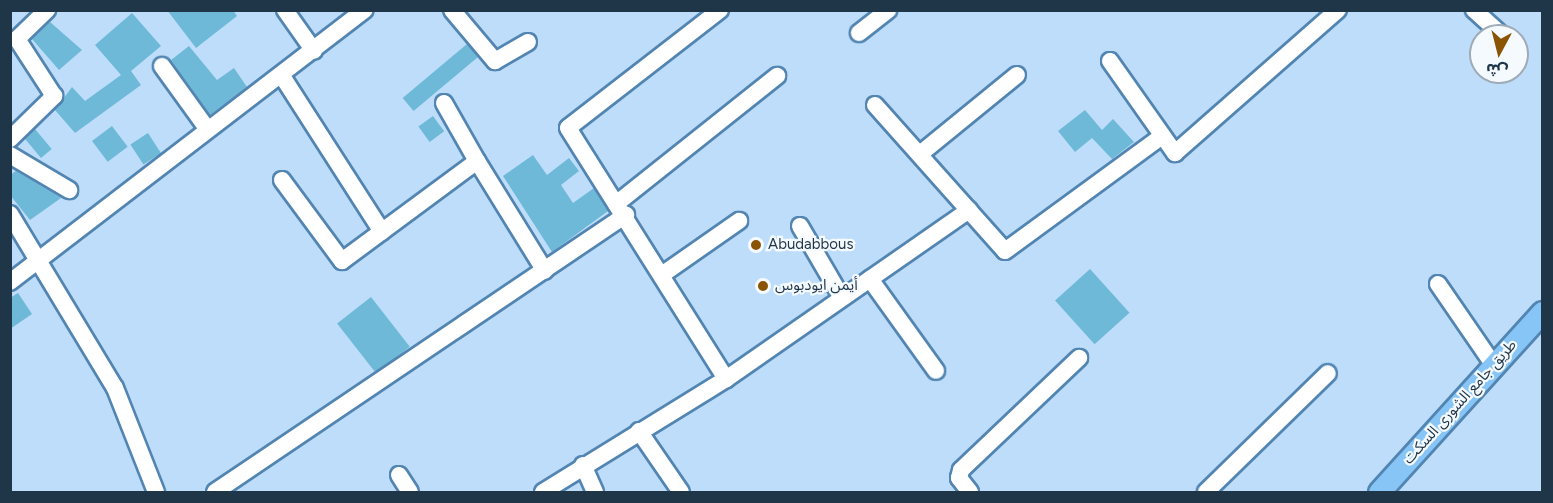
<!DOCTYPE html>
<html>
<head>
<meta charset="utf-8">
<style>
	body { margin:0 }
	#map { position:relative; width:1553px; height:503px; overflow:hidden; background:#bdddfa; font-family:Figtree,"Noto Sans Arabic",sans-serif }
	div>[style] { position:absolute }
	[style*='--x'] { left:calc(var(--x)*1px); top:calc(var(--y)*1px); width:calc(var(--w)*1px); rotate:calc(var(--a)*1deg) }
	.building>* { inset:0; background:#6eb9d8; transform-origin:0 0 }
	.roads { filter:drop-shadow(2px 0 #5285b1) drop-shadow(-2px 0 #5285b1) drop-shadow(0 2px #5285b1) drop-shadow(0 -2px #5285b1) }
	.minor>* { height:16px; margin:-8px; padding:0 8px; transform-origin:8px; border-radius:8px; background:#fff }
	.major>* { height:21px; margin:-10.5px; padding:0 10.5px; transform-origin:10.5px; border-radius:10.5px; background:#86c5f6 }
	.dots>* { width:16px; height:16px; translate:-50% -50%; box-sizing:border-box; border:3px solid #f5faff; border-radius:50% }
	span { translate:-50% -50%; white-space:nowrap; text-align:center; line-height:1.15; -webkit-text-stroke:4.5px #f5faff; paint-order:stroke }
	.poi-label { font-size:15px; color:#1f3548 }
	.left { translate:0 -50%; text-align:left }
	.street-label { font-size:15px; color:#1f3548 }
	.frame { position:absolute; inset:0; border:12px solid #1f3548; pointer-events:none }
	.north { position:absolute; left:1469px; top:24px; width:60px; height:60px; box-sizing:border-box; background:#f5faff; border:2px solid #9fabb6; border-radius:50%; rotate:187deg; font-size:16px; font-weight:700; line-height:24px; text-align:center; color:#1f3548 }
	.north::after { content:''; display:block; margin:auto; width:21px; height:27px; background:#8b5405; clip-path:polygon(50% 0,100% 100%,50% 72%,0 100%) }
</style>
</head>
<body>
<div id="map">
	<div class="building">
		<i style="clip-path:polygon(167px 10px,233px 10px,237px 16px,196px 48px)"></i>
		<i style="clip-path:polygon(132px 13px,161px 46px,131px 71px,141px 85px,75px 133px,55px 110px,72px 87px,85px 101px,121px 75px,95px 45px)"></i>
		<i style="clip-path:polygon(50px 22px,82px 50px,59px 70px,32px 39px)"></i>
		<i style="left:467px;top:44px;width:17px;height:84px;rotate:50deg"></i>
		<i style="clip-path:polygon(189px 46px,217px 80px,234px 68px,247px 87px,210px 115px,171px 60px)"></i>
		<i style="clip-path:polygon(1085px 110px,1102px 130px,1113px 119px,1134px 142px,1112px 159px,1092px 138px,1075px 152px,1058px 131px)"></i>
		<i style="left:433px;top:116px;width:19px;height:18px;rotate:54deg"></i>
		<i style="left:112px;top:126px;width:26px;height:25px;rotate:53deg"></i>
		<i style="left:35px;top:129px;width:26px;height:14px;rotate:50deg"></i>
		<i style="left:148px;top:133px;width:24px;height:21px;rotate:57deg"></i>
		<i style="clip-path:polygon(533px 155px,547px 175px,569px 158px,579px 171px,561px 185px,573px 203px,594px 188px,608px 211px,552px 252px,503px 176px)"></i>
		<i style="clip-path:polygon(16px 171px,60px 197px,61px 198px,30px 220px,10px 195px,10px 175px)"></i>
		<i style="left:1090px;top:269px;width:59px;height:47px;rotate:48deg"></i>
		<i style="clip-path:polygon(18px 293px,32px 314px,10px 329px,10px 298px)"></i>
		<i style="left:371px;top:297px;width:63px;height:43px;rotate:52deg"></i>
	</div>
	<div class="roads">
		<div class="minor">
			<i style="--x:285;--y:10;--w:50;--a:54.7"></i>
			<i style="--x:452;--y:10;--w:67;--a:49.9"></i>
			<i style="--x:495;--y:61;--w:38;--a:-30"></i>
			<i style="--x:720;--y:10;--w:192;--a:142.2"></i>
			<i style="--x:568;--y:128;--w:297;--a:57.8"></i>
			<i style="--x:1474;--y:10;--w:39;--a:42"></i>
			<i style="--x:859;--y:33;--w:37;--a:-38"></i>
			<i style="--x:1110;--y:61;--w:113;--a:54.8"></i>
			<i style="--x:1175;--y:153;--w:217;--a:-41.3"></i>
			<i style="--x:162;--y:66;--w:75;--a:54.2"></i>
			<i style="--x:282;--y:76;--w:185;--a:57.3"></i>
			<i style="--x:444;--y:103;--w:67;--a:60.4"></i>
			<i style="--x:875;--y:105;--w:195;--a:48.3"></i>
			<i style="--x:1005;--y:251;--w:195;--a:-36.2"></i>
			<i style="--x:10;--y:139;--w:62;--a:-44.3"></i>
			<i style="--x:54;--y:96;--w:68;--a:-123"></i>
			<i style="--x:17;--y:39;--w:42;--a:-44"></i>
			<i style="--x:920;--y:154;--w:125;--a:-39.2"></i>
			<i style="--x:10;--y:155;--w:69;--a:30.7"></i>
			<i style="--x:282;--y:180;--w:101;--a:53.5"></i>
			<i style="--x:342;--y:261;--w:168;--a:-36.5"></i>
			<i style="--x:477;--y:161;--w:129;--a:58.3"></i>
			<i style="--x:616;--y:204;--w:206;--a:-38.5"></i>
			<i style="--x:10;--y:214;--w:203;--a:58.9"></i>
			<i style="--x:115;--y:388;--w:112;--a:68.5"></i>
			<i style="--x:800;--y:226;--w:83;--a:59.7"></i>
			<i style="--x:663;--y:274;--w:93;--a:-34.9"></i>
			<i style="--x:870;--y:279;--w:113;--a:54.3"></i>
			<i style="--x:10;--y:282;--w:447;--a:-37.5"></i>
			<i style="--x:1438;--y:284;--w:97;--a:55.5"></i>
			<i style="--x:639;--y:431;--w:74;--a:55.5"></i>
			<i style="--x:583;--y:465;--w:30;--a:66"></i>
			<i style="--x:399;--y:475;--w:20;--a:57"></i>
			<i style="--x:215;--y:492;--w:496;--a:-34"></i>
			<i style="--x:543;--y:492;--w:215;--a:-31.7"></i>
			<i style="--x:726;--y:379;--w:296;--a:-34.8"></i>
			<i style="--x:970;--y:492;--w:18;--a:-128"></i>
			<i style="--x:959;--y:478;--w:8;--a:-76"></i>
			<i style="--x:961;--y:470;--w:163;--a:-43.5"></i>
			<i style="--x:1206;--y:492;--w:170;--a:-44.3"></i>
		</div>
		<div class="major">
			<i style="--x:1379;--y:492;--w:243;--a:-47.8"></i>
		</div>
	</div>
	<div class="dots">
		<i style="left:756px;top:245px;background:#8b5405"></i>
		<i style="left:763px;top:286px;background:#8b5405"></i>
	</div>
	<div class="poi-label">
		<span class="left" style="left:768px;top:245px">Abudabbous</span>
		<span class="left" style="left:775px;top:286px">أيمن ايودبوس</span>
	</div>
	<div class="street-label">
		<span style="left:1460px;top:402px;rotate:-48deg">طريق جامع الشورى السكت</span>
	</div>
	<div class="frame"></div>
	<div class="north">ش</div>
</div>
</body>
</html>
